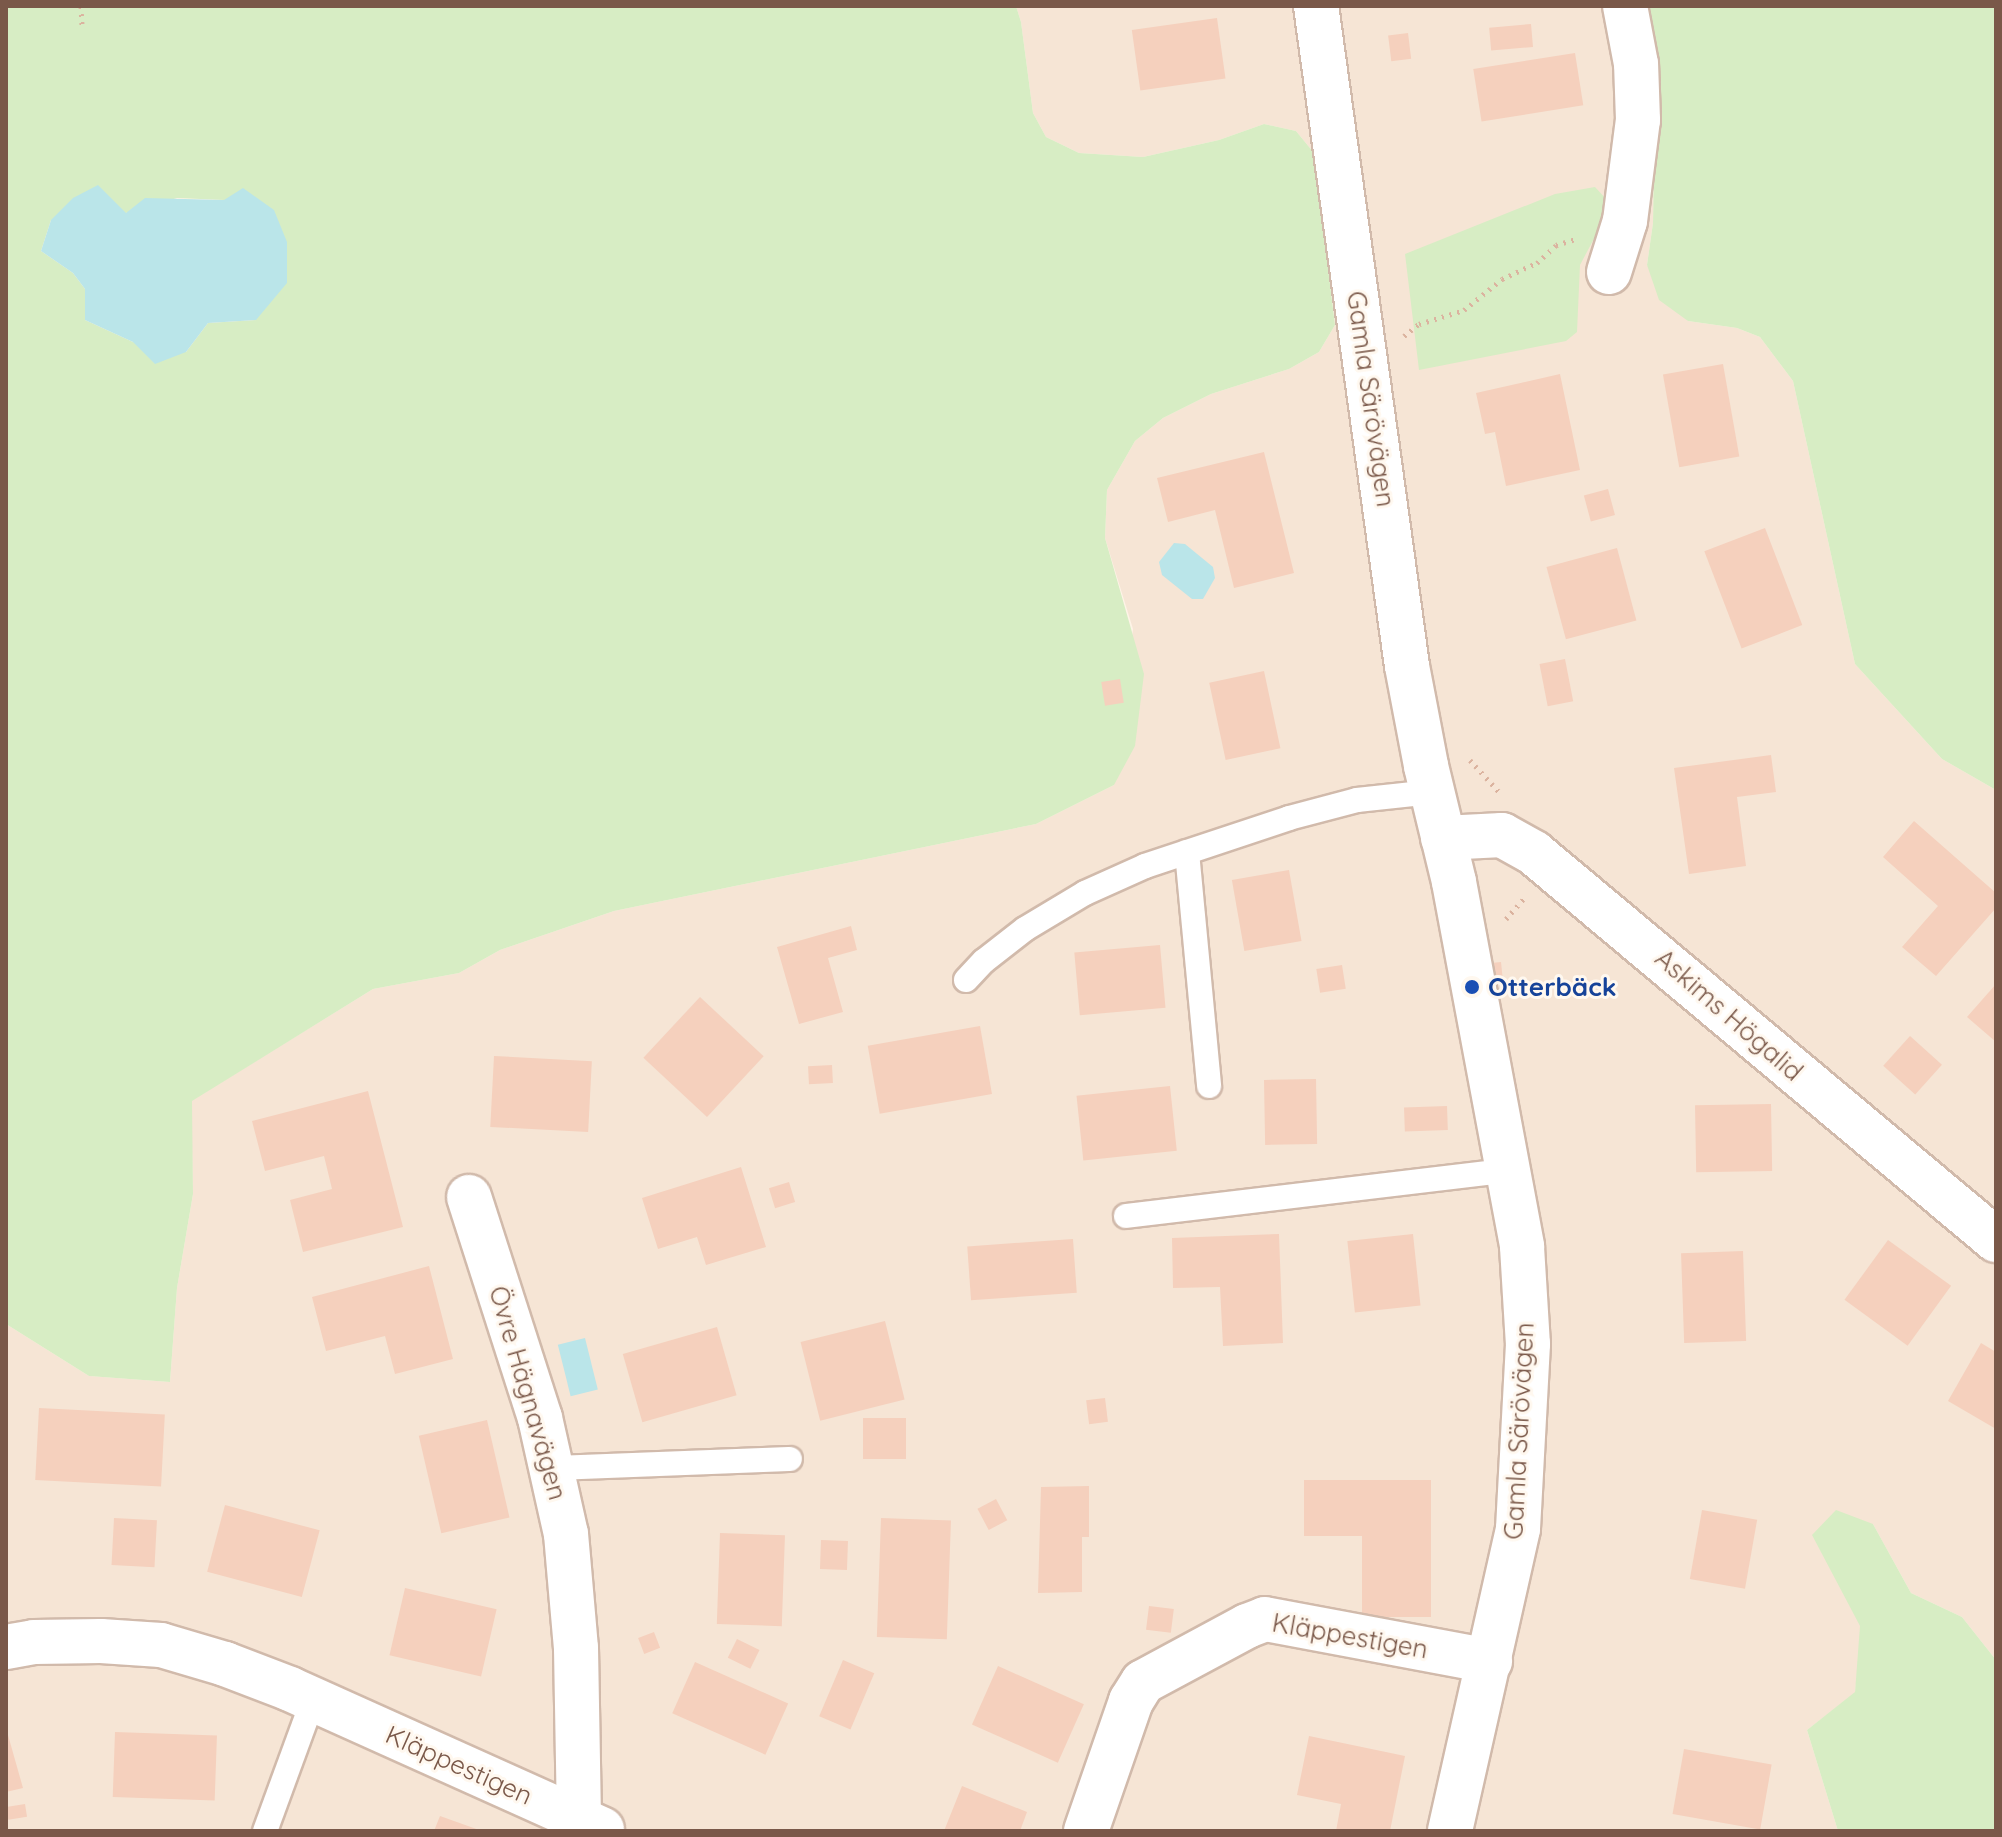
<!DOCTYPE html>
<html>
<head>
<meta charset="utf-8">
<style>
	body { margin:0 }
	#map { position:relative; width:2002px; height:1837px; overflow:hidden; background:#fef4e7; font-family:Quicksand,sans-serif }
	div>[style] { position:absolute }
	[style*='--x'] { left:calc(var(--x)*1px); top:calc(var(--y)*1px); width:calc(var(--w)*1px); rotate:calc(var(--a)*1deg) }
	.residential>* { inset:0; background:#f6e5d5 }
	.green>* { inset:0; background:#d7edc4 }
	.water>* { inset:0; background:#bae5e9; transform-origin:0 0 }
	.building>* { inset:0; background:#f5d0bd; transform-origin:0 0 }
	.path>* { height:5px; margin-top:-2.5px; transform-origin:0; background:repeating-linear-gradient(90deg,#dbb39f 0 2px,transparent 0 8px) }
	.roads { filter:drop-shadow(2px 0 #d1baab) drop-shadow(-2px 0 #d1baab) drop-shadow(0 2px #d1baab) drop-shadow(0 -2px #d1baab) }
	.lane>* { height:24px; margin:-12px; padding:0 12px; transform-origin:12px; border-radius:12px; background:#fff }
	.street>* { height:44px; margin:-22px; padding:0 22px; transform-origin:22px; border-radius:22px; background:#fff }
	.secondary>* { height:44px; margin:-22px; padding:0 22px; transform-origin:22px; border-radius:22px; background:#fff }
	.dots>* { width:22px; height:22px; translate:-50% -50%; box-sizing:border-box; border:4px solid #fff8ef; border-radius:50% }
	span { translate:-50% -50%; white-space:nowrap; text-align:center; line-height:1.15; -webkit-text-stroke:6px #fff8ef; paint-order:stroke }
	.street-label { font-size:26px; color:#7a5849 }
	.transit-label { font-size:26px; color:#164399; font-weight:700 }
	.left { translate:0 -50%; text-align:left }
	.frame { position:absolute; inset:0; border:8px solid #7a5849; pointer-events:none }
</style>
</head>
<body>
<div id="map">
	<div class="residential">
		<i style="clip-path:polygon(1016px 6px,1639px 6px,1654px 159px,1653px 223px,1647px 265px,1688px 321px,1737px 328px,1760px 337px,1793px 381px,1855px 664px,1942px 759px,1996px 790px,1996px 1660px,1962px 1617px,1911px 1593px,1873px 1524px,1855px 1693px,1807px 1730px,1838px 1831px,6px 1831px,6px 1324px,89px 1376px,170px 1382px,177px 1288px,193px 1194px,191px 1101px,373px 989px,459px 973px,500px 950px,614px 911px,1036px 824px,1114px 785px,1133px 629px,1105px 538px,1107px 490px,1135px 441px,1163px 418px,1211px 394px,1289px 369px,1319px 352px,1335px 325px,1314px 153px,1296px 131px,1264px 124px,1219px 140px,1143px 157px,1079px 153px,1046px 137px,1033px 113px,1021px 22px)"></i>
	</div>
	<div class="green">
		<i style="clip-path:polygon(evenodd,6px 6px,1016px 6px,1021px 22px,1033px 113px,1046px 137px,1079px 153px,1143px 157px,1219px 140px,1264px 124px,1296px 131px,1314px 153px,1335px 325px,1319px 352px,1289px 369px,1211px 394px,1163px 418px,1135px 441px,1107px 490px,1105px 538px,1144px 674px,1135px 746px,1114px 785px,1036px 824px,614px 911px,500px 950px,459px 973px,373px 989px,192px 1101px,193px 1194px,177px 1288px,170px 1382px,89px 1376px,6px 1324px,6px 6px,177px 198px,224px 200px,256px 320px,208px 323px,186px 352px,133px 342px,85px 320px,85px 289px,73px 273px,41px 251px,51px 220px,126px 213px,177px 198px)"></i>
		<i style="clip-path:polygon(1639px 6px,1996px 6px,1996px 790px,1942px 759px,1855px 664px,1793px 381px,1760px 337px,1737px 328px,1688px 321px,1659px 300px,1647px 265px,1653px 223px,1654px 159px)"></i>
		<i style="clip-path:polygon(1595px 187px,1608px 201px,1605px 218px,1580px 265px,1577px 332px,1566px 341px,1419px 370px,1405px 254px,1555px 194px)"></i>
		<i style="clip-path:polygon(1836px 1510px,1873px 1524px,1911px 1593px,1962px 1617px,1996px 1660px,1996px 1831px,1838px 1831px,1807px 1730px,1855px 1692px,1860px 1626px,1812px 1535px)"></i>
	</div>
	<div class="water">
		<i style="clip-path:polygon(98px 185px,126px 213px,145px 198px,224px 200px,243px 188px,274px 210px,287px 242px,287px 283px,256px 320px,208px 323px,186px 352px,155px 364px,133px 342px,85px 320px,85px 289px,73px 273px,41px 251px,51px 220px,73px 198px)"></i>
		<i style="clip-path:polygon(1174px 543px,1185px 544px,1213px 567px,1215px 578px,1203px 599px,1192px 599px,1162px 575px,1159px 562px)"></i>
		<i style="left:585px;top:1338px;width:53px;height:28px;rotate:76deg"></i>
	</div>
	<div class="building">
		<i style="left:1217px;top:18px;width:61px;height:86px;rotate:82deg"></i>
		<i style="left:1531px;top:24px;width:23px;height:42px;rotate:85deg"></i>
		<i style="left:1408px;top:33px;width:26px;height:20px;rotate:83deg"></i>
		<i style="left:1575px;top:53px;width:53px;height:103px;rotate:81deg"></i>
		<i style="left:1723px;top:364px;width:94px;height:61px;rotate:80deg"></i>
		<i style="clip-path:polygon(1560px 374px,1580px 470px,1506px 486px,1495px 432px,1485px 434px,1476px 393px)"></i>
		<i style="clip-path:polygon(1264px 452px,1294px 573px,1234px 588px,1215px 510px,1168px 522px,1157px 478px)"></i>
		<i style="left:1608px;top:489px;width:27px;height:25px;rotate:75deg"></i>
		<i style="left:1765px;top:528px;width:104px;height:65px;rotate:69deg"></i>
		<i style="left:1617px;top:548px;width:75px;height:73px;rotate:75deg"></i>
		<i style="left:1565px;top:659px;width:43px;height:26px;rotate:79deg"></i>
		<i style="left:1264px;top:671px;width:79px;height:56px;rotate:78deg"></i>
		<i style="left:1120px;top:679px;width:24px;height:19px;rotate:81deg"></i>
		<i style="clip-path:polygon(1771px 755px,1776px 792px,1737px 797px,1746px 866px,1689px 874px,1674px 768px)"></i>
		<i style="clip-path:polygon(1914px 821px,1996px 893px,1996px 908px,1936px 976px,1902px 947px,1938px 906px,1883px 857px)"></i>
		<i style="left:1289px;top:870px;width:72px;height:58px;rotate:80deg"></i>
		<i style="clip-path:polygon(851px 926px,857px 950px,828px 958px,843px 1012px,799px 1024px,777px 947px)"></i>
		<i style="left:1160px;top:945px;width:63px;height:86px;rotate:85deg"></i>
		<i style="left:1501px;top:962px;width:20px;height:10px;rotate:84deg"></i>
		<i style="left:1342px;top:965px;width:24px;height:26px;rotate:81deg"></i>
		<i style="clip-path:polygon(1996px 984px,1996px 1042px,1967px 1017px)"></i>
		<i style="left:700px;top:997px;width:87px;height:83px;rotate:43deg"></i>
		<i style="left:980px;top:1026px;width:69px;height:114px;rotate:80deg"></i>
		<i style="left:1910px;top:1036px;width:43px;height:40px;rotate:42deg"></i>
		<i style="left:494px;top:1056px;width:98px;height:71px;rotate:3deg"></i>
		<i style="left:832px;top:1065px;width:18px;height:24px;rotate:87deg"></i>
		<i style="left:1316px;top:1079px;width:65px;height:52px;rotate:89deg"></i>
		<i style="left:1170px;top:1086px;width:65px;height:94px;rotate:84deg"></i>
		<i style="clip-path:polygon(368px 1091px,403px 1227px,303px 1252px,290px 1200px,332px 1189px,324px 1156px,265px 1171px,252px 1121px)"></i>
		<i style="left:1771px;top:1104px;width:67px;height:76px;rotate:89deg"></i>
		<i style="left:1447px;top:1106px;width:24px;height:43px;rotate:88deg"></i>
		<i style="clip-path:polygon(741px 1167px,766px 1247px,706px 1265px,697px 1237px,658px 1249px,642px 1198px)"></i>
		<i style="left:789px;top:1182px;width:21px;height:21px;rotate:73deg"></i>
		<i style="clip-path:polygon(1279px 1234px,1283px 1343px,1223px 1346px,1220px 1287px,1173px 1288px,1172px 1238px)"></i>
		<i style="left:1413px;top:1234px;width:72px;height:66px;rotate:84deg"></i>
		<i style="left:1073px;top:1239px;width:54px;height:106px;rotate:86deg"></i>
		<i style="left:1888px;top:1240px;width:78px;height:74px;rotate:36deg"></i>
		<i style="left:1743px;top:1251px;width:90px;height:62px;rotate:88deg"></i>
		<i style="clip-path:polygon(429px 1266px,453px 1359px,395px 1374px,385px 1336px,326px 1351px,312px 1297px)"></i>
		<i style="left:885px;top:1321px;width:81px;height:87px;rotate:76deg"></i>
		<i style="left:717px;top:1327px;width:71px;height:98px;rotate:74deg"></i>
		<i style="clip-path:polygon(1981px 1343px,1996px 1352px,1996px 1429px,1948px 1401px)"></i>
		<i style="left:1105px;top:1398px;width:24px;height:19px;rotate:83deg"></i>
		<i style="left:39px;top:1408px;width:126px;height:72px;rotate:3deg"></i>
		<i style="left:863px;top:1418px;width:43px;height:41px"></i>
		<i style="left:487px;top:1420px;width:100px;height:70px;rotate:77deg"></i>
		<i style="clip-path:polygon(1304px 1480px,1431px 1480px,1431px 1617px,1362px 1617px,1362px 1536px,1304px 1536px)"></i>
		<i style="clip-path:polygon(1089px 1486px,1089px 1537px,1082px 1537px,1082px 1592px,1038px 1593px,1041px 1487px)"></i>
		<i style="left:996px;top:1499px;width:24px;height:21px;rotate:62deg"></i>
		<i style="left:225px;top:1505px;width:98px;height:69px;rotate:15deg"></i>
		<i style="left:1702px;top:1510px;width:56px;height:70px;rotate:10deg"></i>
		<i style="left:114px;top:1518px;width:43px;height:47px;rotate:3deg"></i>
		<i style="left:881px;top:1518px;width:70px;height:119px;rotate:2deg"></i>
		<i style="left:720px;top:1533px;width:65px;height:91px;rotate:2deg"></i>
		<i style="left:821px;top:1540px;width:27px;height:29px;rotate:2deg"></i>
		<i style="left:405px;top:1588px;width:94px;height:69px;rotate:13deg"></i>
		<i style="left:1149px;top:1606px;width:25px;height:24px;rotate:7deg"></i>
		<i style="left:654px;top:1632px;width:17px;height:17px;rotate:69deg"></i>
		<i style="left:737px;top:1639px;width:25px;height:21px;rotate:26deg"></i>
		<i style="left:843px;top:1660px;width:34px;height:61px;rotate:23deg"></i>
		<i style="left:695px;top:1662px;width:102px;height:56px;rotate:24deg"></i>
		<i style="left:998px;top:1666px;width:94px;height:64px;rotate:24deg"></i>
		<i style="clip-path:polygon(6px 1728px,23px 1788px,6px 1792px)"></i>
		<i style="left:115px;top:1732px;width:102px;height:65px;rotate:2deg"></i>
		<i style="clip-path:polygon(1309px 1736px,1405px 1756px,1390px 1831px,1336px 1831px,1341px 1804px,1297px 1795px)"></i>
		<i style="left:1684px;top:1749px;width:89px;height:66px;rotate:10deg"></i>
		<i style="clip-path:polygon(962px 1786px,1027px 1812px,1020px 1831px,944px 1831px)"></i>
		<i style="left:25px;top:1804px;width:13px;height:19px;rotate:81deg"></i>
		<i style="clip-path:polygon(440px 1816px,482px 1831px,434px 1831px)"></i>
	</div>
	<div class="path">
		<i style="--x:81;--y:6;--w:22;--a:87"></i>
		<i style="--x:1404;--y:336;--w:19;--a:-39"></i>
		<i style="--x:1419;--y:324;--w:47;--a:-17.3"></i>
		<i style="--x:1464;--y:310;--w:49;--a:-39.2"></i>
		<i style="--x:1502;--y:279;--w:38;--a:-25"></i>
		<i style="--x:1537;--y:263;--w:26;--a:-43"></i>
		<i style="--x:1556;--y:245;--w:21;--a:-17"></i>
		<i style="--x:1470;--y:760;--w:46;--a:47.6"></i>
		<i style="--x:1506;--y:919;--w:28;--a:-49"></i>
	</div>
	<div class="roads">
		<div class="lane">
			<i style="--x:1187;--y:852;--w:235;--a:84.6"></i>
			<i style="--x:966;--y:980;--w:26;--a:-47"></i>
			<i style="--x:984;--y:961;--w:52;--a:-38"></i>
			<i style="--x:1025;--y:929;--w:70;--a:-31"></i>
			<i style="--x:1085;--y:893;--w:66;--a:-24.2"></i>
			<i style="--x:1145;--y:866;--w:152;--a:-18.4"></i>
			<i style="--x:1289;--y:818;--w:70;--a:-14.8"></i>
			<i style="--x:1357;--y:800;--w:75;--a:-6.1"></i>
			<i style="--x:1126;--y:1216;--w:386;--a:-6.8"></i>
			<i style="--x:554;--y:1468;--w:236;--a:-2.2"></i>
			<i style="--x:265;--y:1831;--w:140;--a:-69.9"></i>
		</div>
		<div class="street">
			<i style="--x:1609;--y:272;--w:53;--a:-72.6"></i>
			<i style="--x:1625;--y:221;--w:102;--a:-82.7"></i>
			<i style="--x:1638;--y:120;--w:56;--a:-92"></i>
			<i style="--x:1636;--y:64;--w:59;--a:-100.7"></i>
			<i style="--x:1443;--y:838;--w:59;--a:-2.9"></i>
			<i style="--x:1502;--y:835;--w:37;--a:29"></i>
			<i style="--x:1534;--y:853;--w:603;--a:39.95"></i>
			<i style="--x:469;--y:1197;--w:232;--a:72.2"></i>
			<i style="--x:540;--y:1418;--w:119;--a:77.4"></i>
			<i style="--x:566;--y:1534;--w:114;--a:85"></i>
			<i style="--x:576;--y:1648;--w:171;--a:89"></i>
			<i style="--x:579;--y:1819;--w:13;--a:108"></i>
			<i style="--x:6;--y:1647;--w:28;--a:-10"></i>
			<i style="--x:34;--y:1642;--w:67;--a:-0.9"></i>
			<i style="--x:101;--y:1641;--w:60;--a:3.8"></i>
			<i style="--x:161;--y:1645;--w:67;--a:16.5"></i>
			<i style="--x:225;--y:1664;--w:70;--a:21"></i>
			<i style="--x:290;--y:1689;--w:342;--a:24.2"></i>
			<i style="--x:1086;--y:1831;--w:138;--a:-70.9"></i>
			<i style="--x:1131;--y:1701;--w:22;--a:-58"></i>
			<i style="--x:1143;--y:1682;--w:118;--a:-28.3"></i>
			<i style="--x:1247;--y:1626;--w:19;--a:-21"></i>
			<i style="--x:1265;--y:1619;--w:229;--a:10.6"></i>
		</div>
		<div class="secondary">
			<i style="--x:1316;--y:6;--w:666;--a:82.15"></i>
			<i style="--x:1407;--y:666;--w:102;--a:79.2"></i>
			<i style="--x:1426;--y:766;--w:119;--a:76.4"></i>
			<i style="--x:1454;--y:882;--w:371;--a:79.4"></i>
			<i style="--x:1522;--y:1247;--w:97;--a:86.5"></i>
			<i style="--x:1528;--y:1344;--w:185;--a:93.1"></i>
			<i style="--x:1518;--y:1529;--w:310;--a:102.7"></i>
		</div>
	</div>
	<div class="dots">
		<i style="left:1472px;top:987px;background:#1a4fb4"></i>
	</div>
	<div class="street-label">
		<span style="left:1371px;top:399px;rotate:82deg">Gamla Särövägen</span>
		<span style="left:1729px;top:1015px;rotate:41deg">Askims Högalid</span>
		<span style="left:528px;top:1393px;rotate:74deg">Övre Hägnavägen</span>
		<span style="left:1519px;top:1431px;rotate:-87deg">Gamla Särövägen</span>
		<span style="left:1350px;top:1636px;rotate:10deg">Kläppestigen</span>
		<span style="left:459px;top:1765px;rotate:24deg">Kläppestigen</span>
	</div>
	<div class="transit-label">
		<span class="left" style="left:1488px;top:987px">Otterbäck</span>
	</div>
	<div class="frame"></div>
</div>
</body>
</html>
